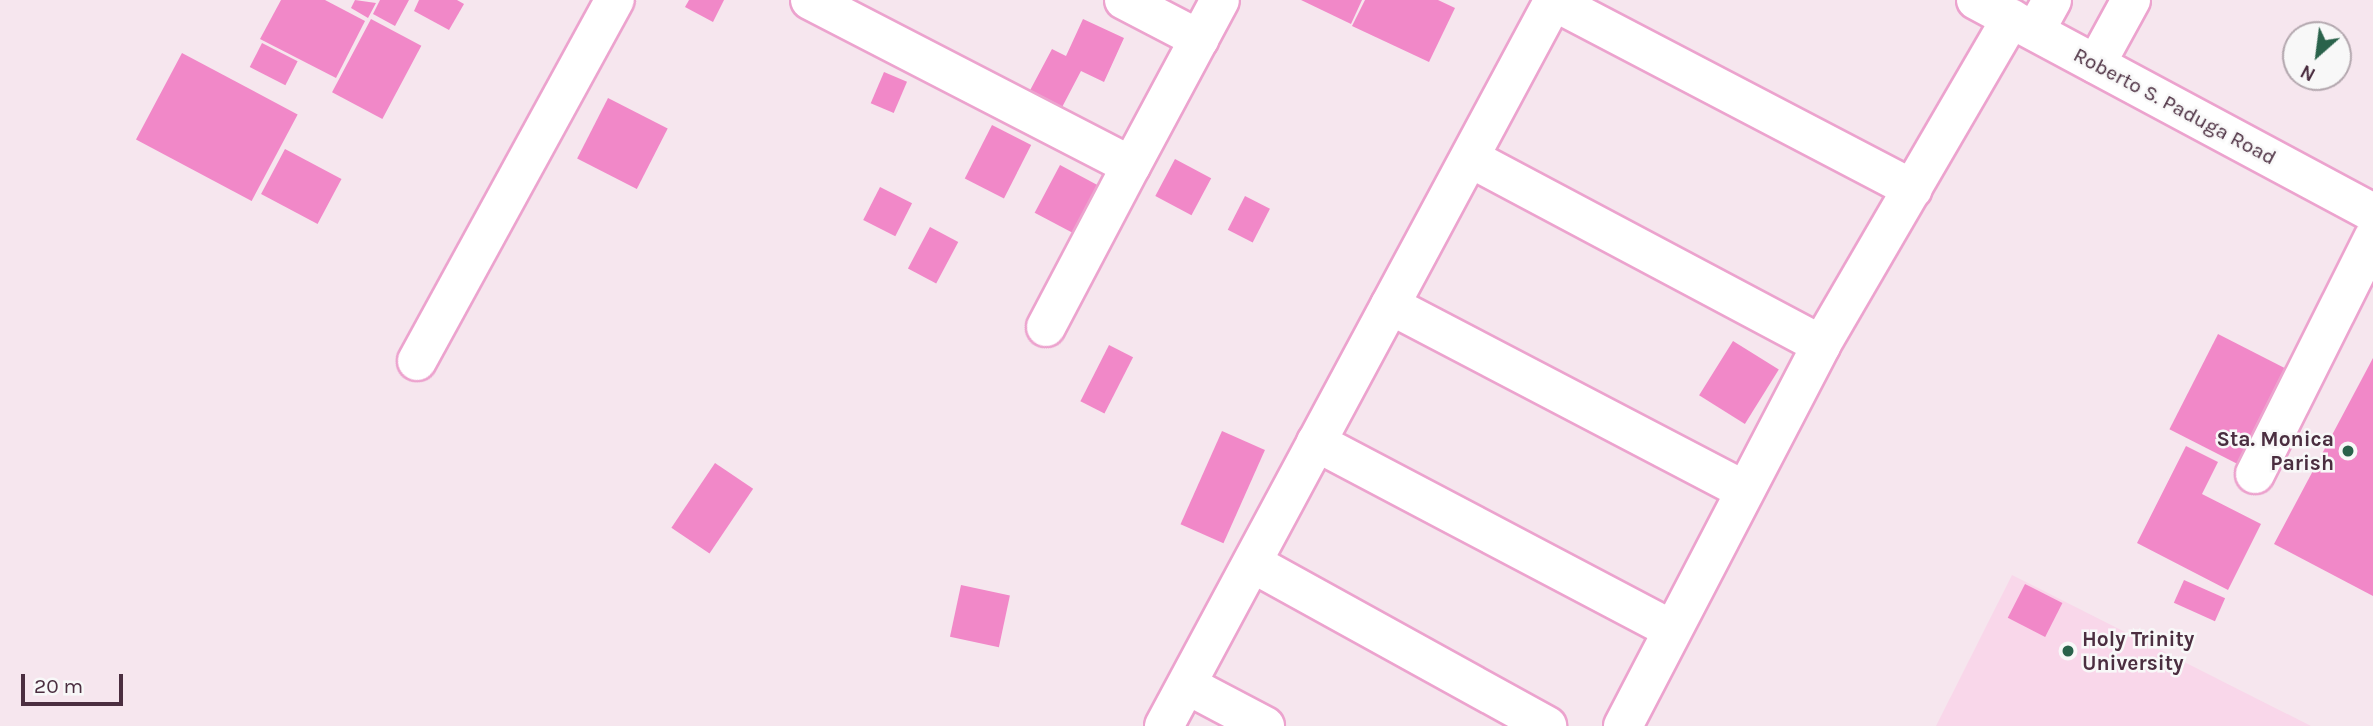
<!DOCTYPE html>
<html>
<head>
<meta charset="utf-8">
<style>
	body { margin:0 }
	#map { position:relative; width:2373px; height:726px; overflow:hidden; background:#f6e6ee; font-family:Karla,sans-serif }
	div>[style] { position:absolute }
	[style*='--x'] { left:calc(var(--x)*1px); top:calc(var(--y)*1px); width:calc(var(--w)*1px); rotate:calc(var(--a)*1deg) }
	.built>* { inset:0; background:#f9d7ea }
	.building>* { inset:0; background:#f188c8; transform-origin:0 0 }
	.roads { filter:drop-shadow(2px 0 #eca3ce) drop-shadow(-2px 0 #eca3ce) drop-shadow(0 2px #eca3ce) drop-shadow(0 -2px #eca3ce) }
	.minor>* { height:38px; margin:-19px; padding:0 19px; transform-origin:19px; border-radius:19px; background:#fff }
	.dots>* { width:19px; height:19px; translate:-50% -50%; box-sizing:border-box; border:4px solid #f8f8f8; border-radius:50% }
	span { translate:-50% -50%; white-space:nowrap; text-align:center; line-height:1.15; -webkit-text-stroke:5px #f8f8f8; paint-order:stroke }
	.street-label { font-size:21px; color:#4b2e40 }
	.poi-label { font-size:21px; color:#4b2e40; font-weight:700 }
	.right { translate:-100% -50%; text-align:right }
	.left { translate:0 -50%; text-align:left }
	.north { position:absolute; left:2282px; top:21px; width:70px; height:70px; box-sizing:border-box; background:#f8f8f8; border:2px solid #b3a7ae; border-radius:50%; rotate:208deg; font-size:19px; font-weight:700; line-height:28px; text-align:center; color:#4b2e40 }
	.north::after { content:''; display:block; margin:auto; width:24px; height:32px; background:#2a624b; clip-path:polygon(50% 0,100% 100%,50% 72%,0 100%) }
	.scale { position:absolute; left:21px; top:674px; width:102px; height:32px; box-sizing:border-box; border:4px solid #4b2e40; border-top:0; padding-left:9px; font-size:21px; line-height:24px; white-space:nowrap; color:#4b2e40; -webkit-text-stroke:5px #f8f8f8; paint-order:stroke }
</style>
</head>
<body>
<div id="map">
	<div class="built">
		<i style="clip-path:polygon(2012px 575px,2311px 726px,1936px 726px)"></i>
	</div>
	<div class="building">
		<i style="clip-path:polygon(281px 0,325px 0,365px 21px,336px 78px,260px 39px)"></i>
		<i style="clip-path:polygon(355px 0,376px 3px,368px 18px,351px 8px)"></i>
		<i style="clip-path:polygon(380px 0,409px 0,395px 26px,373px 14px)"></i>
		<i style="clip-path:polygon(419px 0,457px 0,464px 4px,449px 30px,414px 11px)"></i>
		<i style="clip-path:polygon(689px 0,724px 0,713px 22px,685px 7px)"></i>
		<i style="clip-path:polygon(1301px 0,1362px 0,1351px 24px)"></i>
		<i style="clip-path:polygon(1365px 0,1438px 0,1455px 8px,1429px 62px,1352px 26px)"></i>
		<i style="left:371px;top:19px;width:57px;height:83px;rotate:28deg"></i>
		<i style="clip-path:polygon(1083px 19px,1124px 38px,1104px 82px,1081px 71px,1059px 113px,1027px 96px,1052px 49px,1066px 56px)"></i>
		<i style="left:262px;top:43px;width:40px;height:27px;rotate:27deg"></i>
		<i style="left:182px;top:53px;width:131px;height:98px;rotate:28deg"></i>
		<i style="left:884px;top:72px;width:25px;height:34px;rotate:23deg"></i>
		<i style="left:608px;top:98px;width:67px;height:68px;rotate:27deg"></i>
		<i style="left:992px;top:125px;width:44px;height:60px;rotate:27deg"></i>
		<i style="left:285px;top:149px;width:64px;height:51px;rotate:28deg"></i>
		<i style="left:1175px;top:159px;width:41px;height:42px;rotate:28deg"></i>
		<i style="left:1060px;top:165px;width:45px;height:54px;rotate:28deg"></i>
		<i style="left:880px;top:187px;width:36px;height:37px;rotate:27deg"></i>
		<i style="left:1245px;top:196px;width:28px;height:38px;rotate:27deg"></i>
		<i style="left:930px;top:227px;width:32px;height:47px;rotate:28deg"></i>
		<i style="left:2218px;top:334px;width:82px;height:107px;rotate:27deg"></i>
		<i style="left:1733px;top:341px;width:54px;height:64px;rotate:32deg"></i>
		<i style="left:1109px;top:345px;width:27px;height:63px;rotate:27deg"></i>
		<i style="clip-path:polygon(2373px 358px,2373px 596px,2274px 544px)"></i>
		<i style="left:1222px;top:431px;width:47px;height:102px;rotate:24deg"></i>
		<i style="clip-path:polygon(2186px 446px,2218px 462px,2202px 494px,2261px 524px,2228px 590px,2137px 543px)"></i>
		<i style="left:715px;top:463px;width:46px;height:78px;rotate:34deg"></i>
		<i style="left:2184px;top:580px;width:45px;height:25px;rotate:24deg"></i>
		<i style="left:2025px;top:584px;width:42px;height:38px;rotate:27deg"></i>
		<i style="left:961px;top:585px;width:50px;height:53px;rotate:12deg"></i>
	</div>
	<div class="roads">
		<div class="minor">
			<i style="--x:810;--y:0;--w:361;--a:27.3"></i>
			<i style="--x:1131;--y:166;--w:188;--a:-61.8"></i>
			<i style="--x:1124;--y:0;--w:85;--a:27.5"></i>
			<i style="--x:1976;--y:0;--w:451;--a:28.2"></i>
			<i style="--x:1553;--y:1;--w:406;--a:27.6"></i>
			<i style="--x:2035;--y:31;--w:35;--a:-61"></i>
			<i style="--x:2096;--y:64;--w:73;--a:-61.3"></i>
			<i style="--x:1470;--y:158;--w:398;--a:28"></i>
			<i style="--x:1390;--y:305;--w:399;--a:27.6"></i>
			<i style="--x:1046;--y:327;--w:182;--a:-62.2"></i>
			<i style="--x:417;--y:361;--w:412;--a:-61.3"></i>
			<i style="--x:1316;--y:442;--w:400;--a:27.8"></i>
			<i style="--x:2255;--y:474;--w:264;--a:-63.4"></i>
			<i style="--x:1254;--y:564;--w:335;--a:28.9"></i>
			<i style="--x:1189;--y:686;--w:86;--a:27.8"></i>
			<i style="--x:1164;--y:726;--w:824;--a:-61.76"></i>
			<i style="--x:1623;--y:726;--w:429;--a:-62.5"></i>
			<i style="--x:1821;--y:345;--w:378;--a:-59.8"></i>
		</div>
	</div>
	<div class="dots">
		<i style="left:2348px;top:451px;background:#2a624b"></i>
		<i style="left:2068px;top:651px;background:#2a624b"></i>
	</div>
	<div class="street-label">
		<span style="left:2175px;top:106px;rotate:28deg">Roberto S. Paduga Road</span>
	</div>
	<div class="poi-label">
		<span class="right" style="left:2334px;top:451px">Sta. Monica<br>Parish</span>
		<span class="left" style="left:2082px;top:651px">Holy Trinity<br>University</span>
	</div>
	<div class="north">N</div>
	<div class="scale">20 m</div>
</div>
</body>
</html>
